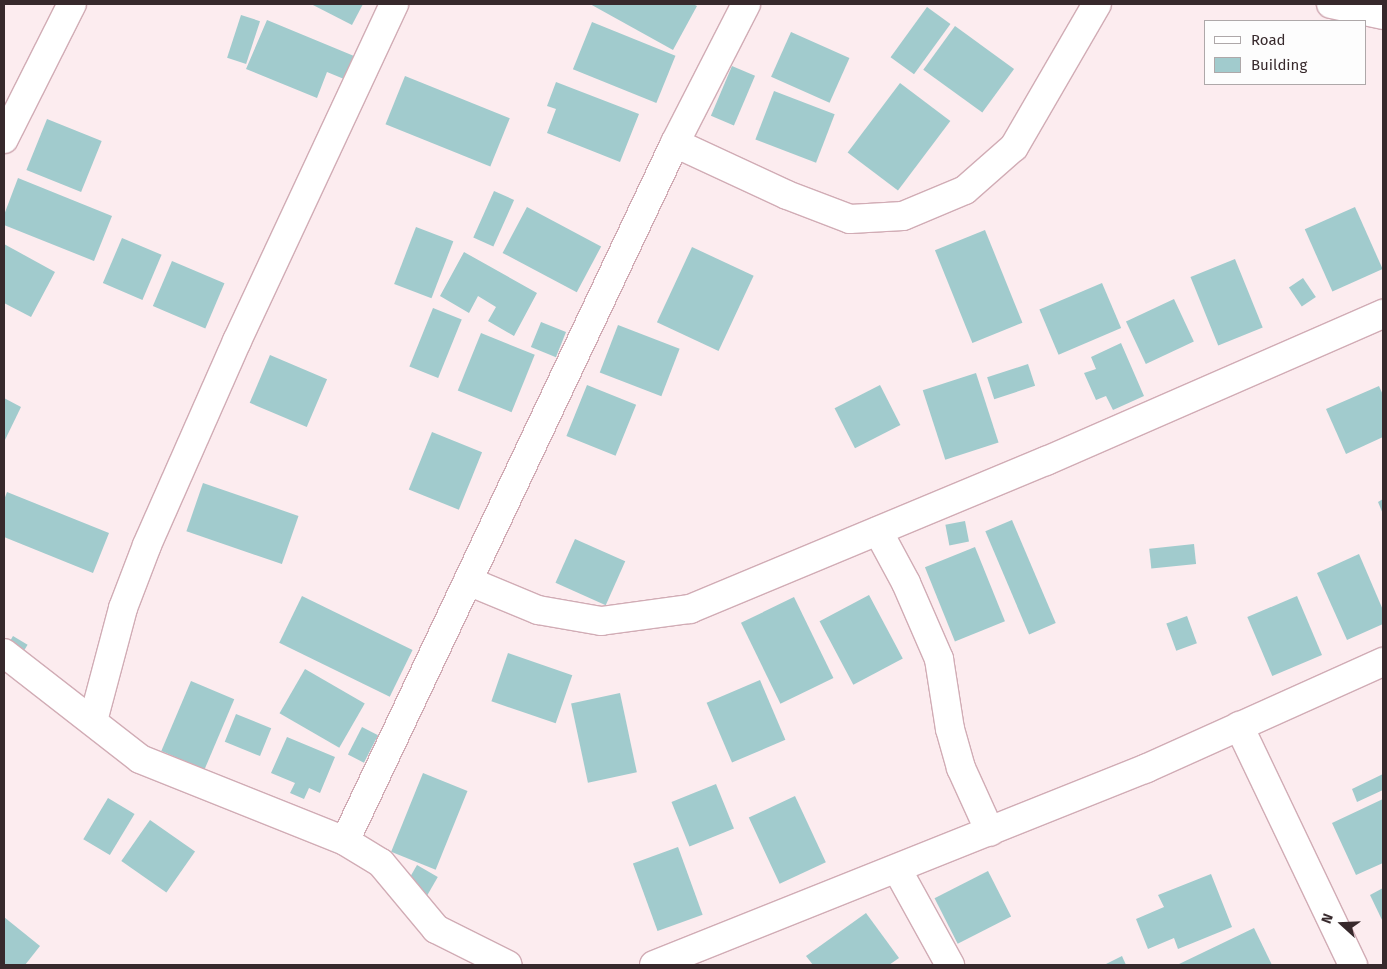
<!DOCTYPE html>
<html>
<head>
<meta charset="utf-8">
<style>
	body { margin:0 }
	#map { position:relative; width:1387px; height:969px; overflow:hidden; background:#fcecef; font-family:"Fira Sans",sans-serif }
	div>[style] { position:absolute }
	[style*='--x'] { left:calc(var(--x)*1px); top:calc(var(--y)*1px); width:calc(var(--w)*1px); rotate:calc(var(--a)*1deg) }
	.building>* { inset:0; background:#a1cbcd; transform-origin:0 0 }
	.roads { filter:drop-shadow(1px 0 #d1acb5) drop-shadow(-1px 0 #d1acb5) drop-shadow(0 1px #d1acb5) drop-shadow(0 -1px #d1acb5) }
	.minor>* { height:28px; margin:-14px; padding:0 14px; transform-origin:14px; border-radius:14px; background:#fff }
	span { translate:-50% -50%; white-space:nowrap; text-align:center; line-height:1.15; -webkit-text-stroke:5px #fdfdfd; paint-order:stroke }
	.frame { position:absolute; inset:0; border:5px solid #37292c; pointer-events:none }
	.legend { position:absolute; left:1204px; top:20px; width:162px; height:65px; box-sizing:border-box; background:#fdfdfd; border:1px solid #aea8a9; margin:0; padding:6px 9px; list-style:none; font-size:15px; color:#37292c }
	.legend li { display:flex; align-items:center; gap:10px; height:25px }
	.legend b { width:25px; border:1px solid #aea8a9 }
	.north { position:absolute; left:1317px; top:899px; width:50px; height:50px; -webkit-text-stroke:4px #fdfdfd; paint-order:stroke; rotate:290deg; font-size:14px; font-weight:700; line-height:20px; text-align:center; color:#37292c }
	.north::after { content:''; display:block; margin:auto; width:18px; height:22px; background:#37292c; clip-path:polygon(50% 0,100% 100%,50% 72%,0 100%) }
</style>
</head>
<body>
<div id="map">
	<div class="building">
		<i style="clip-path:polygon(311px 4px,363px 4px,352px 25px)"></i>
		<i style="clip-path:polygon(590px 4px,693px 4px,697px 6px,673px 50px)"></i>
		<i style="left:927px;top:7px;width:29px;height:62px;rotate:36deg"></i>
		<i style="left:241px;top:15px;width:20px;height:45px;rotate:18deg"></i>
		<i style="clip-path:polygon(267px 20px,354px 56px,344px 79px,327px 72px,317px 98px,246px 69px)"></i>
		<i style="left:592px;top:22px;width:90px;height:51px;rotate:22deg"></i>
		<i style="left:955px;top:26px;width:73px;height:54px;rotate:36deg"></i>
		<i style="left:791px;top:32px;width:64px;height:49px;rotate:24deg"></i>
		<i style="left:732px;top:66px;width:25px;height:54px;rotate:23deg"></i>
		<i style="left:405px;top:76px;width:113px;height:52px;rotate:22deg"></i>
		<i style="clip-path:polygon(556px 82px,639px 114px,620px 162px,547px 133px,556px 109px,547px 106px)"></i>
		<i style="left:900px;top:83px;width:63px;height:87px;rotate:37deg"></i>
		<i style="left:774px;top:91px;width:65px;height:52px;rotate:21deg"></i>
		<i style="left:47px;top:119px;width:59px;height:55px;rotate:22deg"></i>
		<i style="clip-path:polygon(18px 178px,112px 216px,94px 261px,4px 225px,4px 215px)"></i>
		<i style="left:494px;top:191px;width:22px;height:51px;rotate:24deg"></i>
		<i style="left:527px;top:207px;width:84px;height:52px;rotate:28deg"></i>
		<i style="left:1355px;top:207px;width:68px;height:55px;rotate:66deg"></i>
		<i style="left:416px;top:227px;width:40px;height:61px;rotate:21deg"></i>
		<i style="left:985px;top:230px;width:100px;height:54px;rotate:68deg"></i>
		<i style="left:122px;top:238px;width:43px;height:49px;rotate:23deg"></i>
		<i style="clip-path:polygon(4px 244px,55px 272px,31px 317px,4px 303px)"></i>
		<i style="left:692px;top:247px;width:68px;height:83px;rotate:25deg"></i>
		<i style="clip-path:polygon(464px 252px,537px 293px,514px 336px,488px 321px,496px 307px,478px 296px,469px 313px,440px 296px)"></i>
		<i style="left:1235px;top:259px;width:74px;height:48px;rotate:68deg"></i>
		<i style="left:172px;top:261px;width:57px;height:49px;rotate:23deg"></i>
		<i style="left:1303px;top:278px;width:23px;height:17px;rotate:56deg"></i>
		<i style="left:1102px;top:283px;width:49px;height:68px;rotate:67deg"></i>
		<i style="left:1174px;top:299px;width:47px;height:53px;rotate:65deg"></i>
		<i style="left:433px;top:308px;width:31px;height:63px;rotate:22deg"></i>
		<i style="left:541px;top:322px;width:27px;height:27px;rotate:22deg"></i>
		<i style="left:618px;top:325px;width:66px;height:51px;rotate:21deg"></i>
		<i style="left:481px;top:333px;width:58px;height:62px;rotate:22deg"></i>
		<i style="clip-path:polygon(1121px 343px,1144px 396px,1113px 410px,1106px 396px,1096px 400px,1084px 373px,1096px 369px,1091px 357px)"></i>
		<i style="left:270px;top:355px;width:62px;height:52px;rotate:23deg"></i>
		<i style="left:1028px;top:364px;width:23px;height:43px;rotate:72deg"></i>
		<i style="left:976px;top:373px;width:73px;height:56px;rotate:72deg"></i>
		<i style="left:587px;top:385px;width:53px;height:55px;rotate:22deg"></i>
		<i style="left:880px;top:385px;width:45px;height:51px;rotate:63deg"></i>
		<i style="clip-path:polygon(1379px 386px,1383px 395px,1383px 437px,1346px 454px,1326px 409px)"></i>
		<i style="clip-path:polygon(4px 398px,21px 407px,4px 442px)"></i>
		<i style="left:432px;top:432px;width:54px;height:62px;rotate:22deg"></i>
		<i style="left:203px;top:483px;width:101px;height:51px;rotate:19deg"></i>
		<i style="clip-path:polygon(7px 492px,109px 533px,93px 573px,4px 537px,4px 500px)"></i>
		<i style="clip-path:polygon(1383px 499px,1383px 514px,1378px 502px)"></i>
		<i style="left:1012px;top:520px;width:112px;height:29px;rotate:67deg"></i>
		<i style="left:965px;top:521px;width:21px;height:20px;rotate:79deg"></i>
		<i style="left:575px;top:539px;width:55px;height:48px;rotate:24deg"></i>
		<i style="left:1194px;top:544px;width:20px;height:45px;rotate:84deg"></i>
		<i style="left:975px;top:547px;width:80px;height:54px;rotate:68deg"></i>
		<i style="clip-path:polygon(1359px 554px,1383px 610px,1383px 624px,1347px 640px,1317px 573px)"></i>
		<i style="left:869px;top:595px;width:72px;height:56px;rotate:62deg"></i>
		<i style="left:302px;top:596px;width:123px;height:52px;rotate:26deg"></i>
		<i style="left:1297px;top:596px;width:64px;height:54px;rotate:67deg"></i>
		<i style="left:794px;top:597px;width:90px;height:59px;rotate:64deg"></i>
		<i style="left:1187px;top:616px;width:29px;height:22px;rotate:70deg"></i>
		<i style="left:13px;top:636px;width:17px;height:18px;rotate:31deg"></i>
		<i style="left:508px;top:653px;width:68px;height:51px;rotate:19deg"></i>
		<i style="left:305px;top:669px;width:69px;height:51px;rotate:30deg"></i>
		<i style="left:760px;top:680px;width:65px;height:58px;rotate:67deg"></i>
		<i style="left:191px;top:681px;width:47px;height:76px;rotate:23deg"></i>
		<i style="left:620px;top:693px;width:81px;height:50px;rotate:78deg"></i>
		<i style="left:236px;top:714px;width:38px;height:30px;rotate:22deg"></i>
		<i style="left:362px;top:727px;width:18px;height:31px;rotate:27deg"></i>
		<i style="clip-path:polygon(287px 737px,335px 757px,320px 793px,309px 788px,304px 799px,290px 793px,295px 783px,271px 773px)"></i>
		<i style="left:423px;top:773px;width:48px;height:85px;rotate:22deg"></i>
		<i style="clip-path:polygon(1383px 774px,1383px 790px,1357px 802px,1352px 789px)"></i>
		<i style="left:716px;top:784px;width:48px;height:48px;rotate:68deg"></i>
		<i style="left:795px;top:796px;width:73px;height:51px;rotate:65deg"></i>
		<i style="left:108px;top:798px;width:31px;height:48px;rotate:31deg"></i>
		<i style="clip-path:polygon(1383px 799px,1383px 863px,1356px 875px,1332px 823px)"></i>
		<i style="left:150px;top:820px;width:55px;height:50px;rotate:35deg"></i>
		<i style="left:678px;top:847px;width:72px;height:48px;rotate:70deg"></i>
		<i style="left:417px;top:865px;width:24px;height:21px;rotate:30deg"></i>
		<i style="left:988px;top:871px;width:51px;height:60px;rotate:63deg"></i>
		<i style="clip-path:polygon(1211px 874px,1232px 927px,1178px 949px,1174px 938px,1148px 949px,1136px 919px,1164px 907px,1158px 895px)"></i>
		<i style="clip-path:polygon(1383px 888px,1383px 922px,1370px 895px)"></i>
		<i style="clip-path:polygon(866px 913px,899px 958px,889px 965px,813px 965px,806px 956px)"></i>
		<i style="clip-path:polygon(4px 917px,40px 946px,25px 965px,4px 965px)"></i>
		<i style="clip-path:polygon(1254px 928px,1272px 965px,1177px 965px)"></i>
		<i style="clip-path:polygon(1122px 956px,1126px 965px,1104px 965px)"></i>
	</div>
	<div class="roads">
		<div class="minor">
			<i style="--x:1331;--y:4;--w:53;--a:11.9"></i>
			<i style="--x:4;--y:139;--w:151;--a:-63.3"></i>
			<i style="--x:675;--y:143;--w:123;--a:24.9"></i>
			<i style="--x:787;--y:195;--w:67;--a:20.9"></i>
			<i style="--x:850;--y:219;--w:53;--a:-3.2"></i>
			<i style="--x:903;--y:216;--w:67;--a:-22.8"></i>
			<i style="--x:965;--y:190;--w:65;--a:-41.3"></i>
			<i style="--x:1014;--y:147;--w:165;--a:-59.9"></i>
			<i style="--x:878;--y:531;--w:59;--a:61.7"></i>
			<i style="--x:906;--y:583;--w:83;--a:66.5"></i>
			<i style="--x:939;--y:659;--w:71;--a:81.1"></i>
			<i style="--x:950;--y:729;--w:41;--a:74.2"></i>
			<i style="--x:961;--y:768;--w:70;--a:65.6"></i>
			<i style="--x:468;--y:581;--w:76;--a:22.5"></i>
			<i style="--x:538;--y:610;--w:64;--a:9.9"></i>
			<i style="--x:601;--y:621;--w:90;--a:-7.7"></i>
			<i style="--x:690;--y:609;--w:386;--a:-22.6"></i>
			<i style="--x:1046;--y:461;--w:368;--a:-23.6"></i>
			<i style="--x:4;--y:653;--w:172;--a:37.9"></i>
			<i style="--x:140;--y:759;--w:221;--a:21.8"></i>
			<i style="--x:345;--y:841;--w:42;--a:31.4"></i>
			<i style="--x:381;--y:863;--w:86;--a:50.2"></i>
			<i style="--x:436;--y:929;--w:80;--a:26.6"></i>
			<i style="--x:93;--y:721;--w:117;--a:-75.1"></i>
			<i style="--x:123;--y:608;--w:67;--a:-69.1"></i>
			<i style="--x:147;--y:545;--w:223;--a:-66.2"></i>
			<i style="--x:237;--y:341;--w:372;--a:-65"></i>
			<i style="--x:1239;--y:726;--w:265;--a:64.5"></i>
			<i style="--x:345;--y:841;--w:772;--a:-64.7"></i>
			<i style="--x:675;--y:143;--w:156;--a:-62.9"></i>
			<i style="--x:897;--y:869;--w:110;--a:61.1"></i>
			<i style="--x:654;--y:965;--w:531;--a:-21.78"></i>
			<i style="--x:1147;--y:768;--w:259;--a:-24.2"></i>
		</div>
	</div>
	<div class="frame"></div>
	<ul class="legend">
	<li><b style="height:6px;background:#fff"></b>Road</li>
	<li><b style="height:14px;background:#a1cbcd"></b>Building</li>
	</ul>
	<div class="north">N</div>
</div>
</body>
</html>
